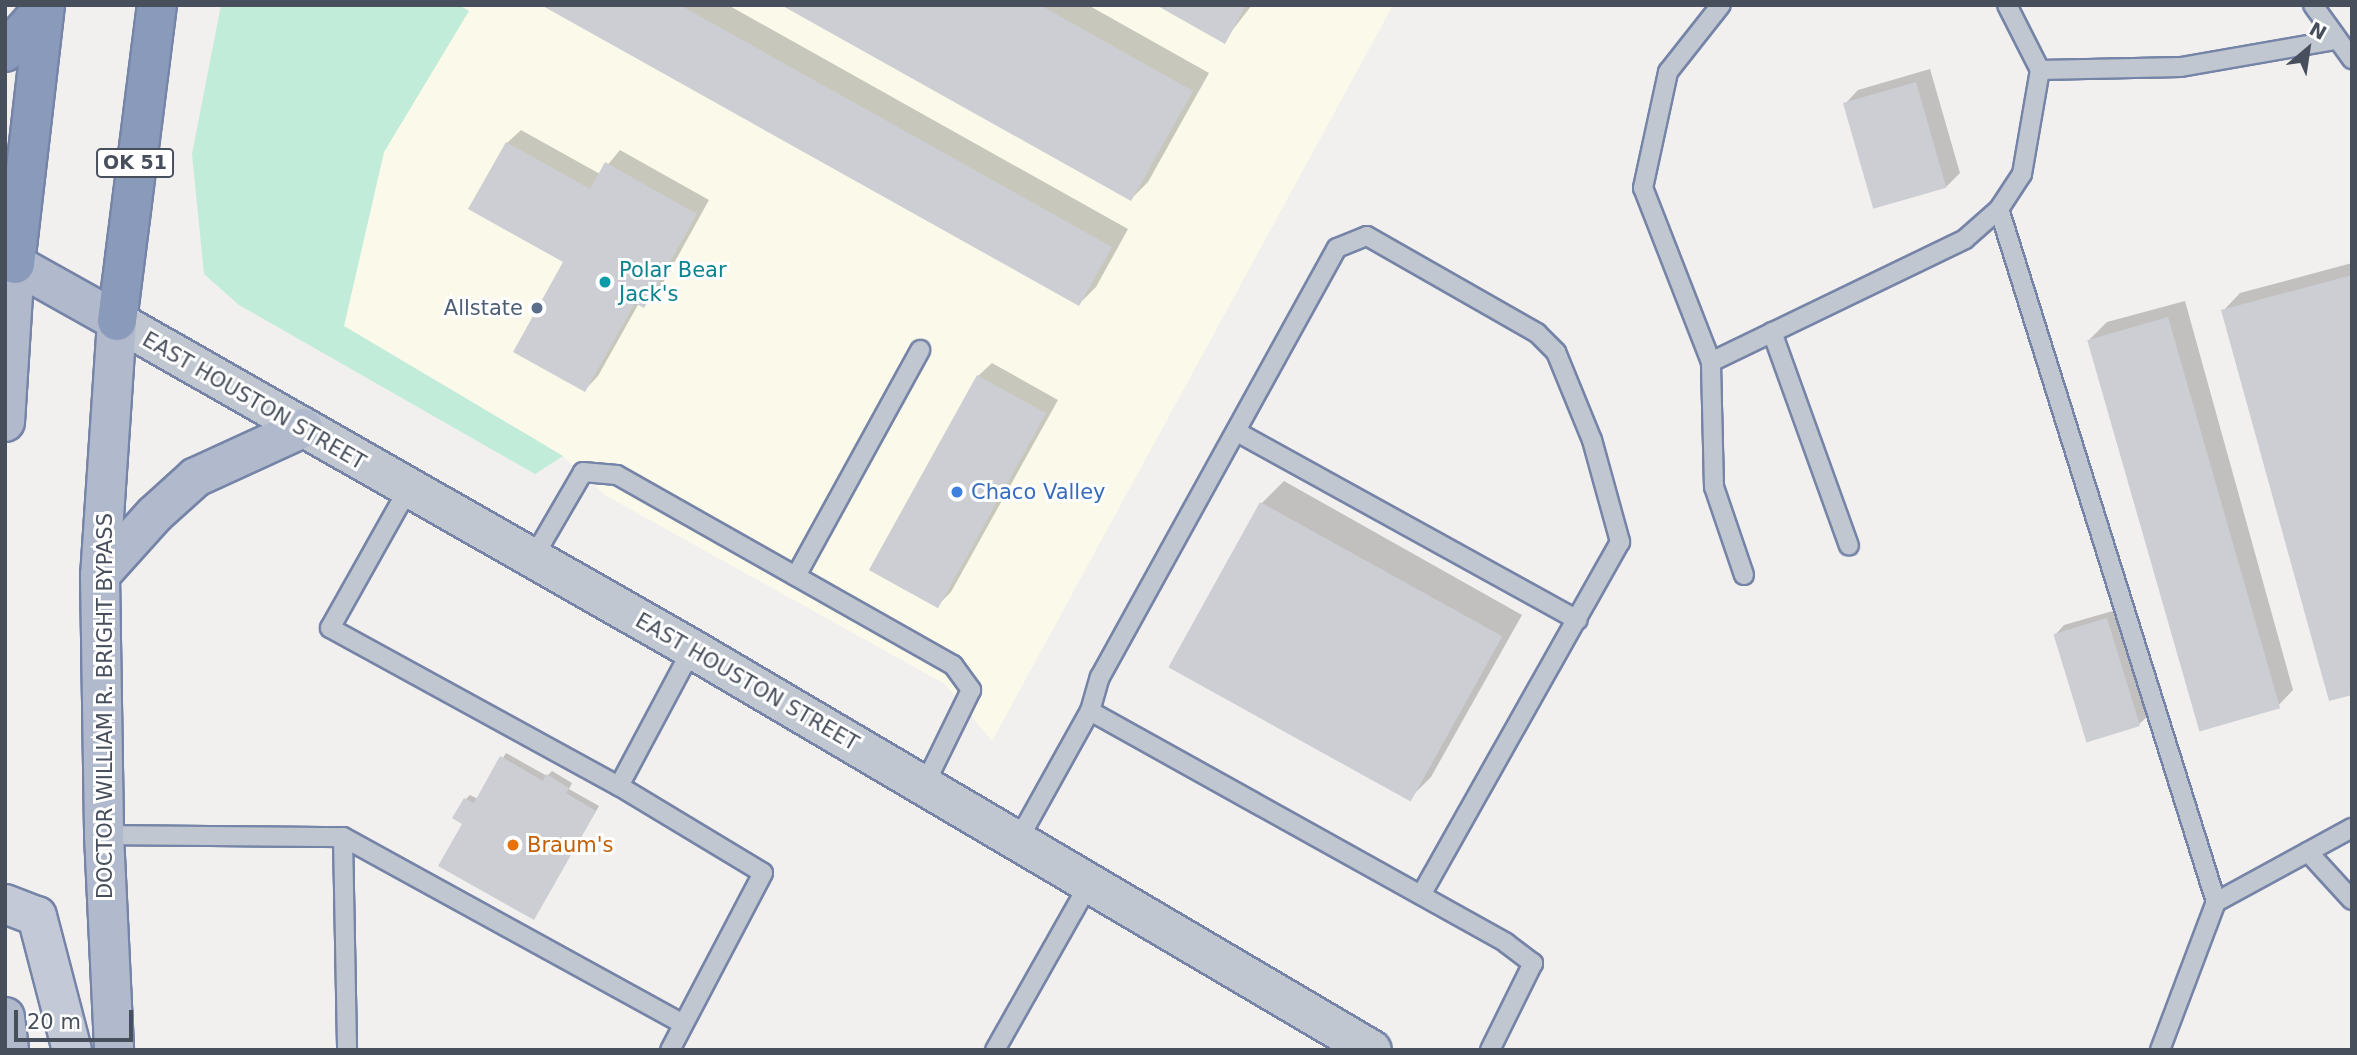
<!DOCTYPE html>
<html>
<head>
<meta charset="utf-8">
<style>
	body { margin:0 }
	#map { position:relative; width:2357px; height:1055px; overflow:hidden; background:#f2f0ef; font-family:"DejaVu Sans",sans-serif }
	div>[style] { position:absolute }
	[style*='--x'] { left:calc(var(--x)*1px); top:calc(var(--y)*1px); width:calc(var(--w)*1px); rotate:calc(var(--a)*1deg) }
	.commercial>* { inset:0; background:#fbf9ea }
	.green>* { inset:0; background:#c1ecd9 }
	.shadow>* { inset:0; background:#0003 }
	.building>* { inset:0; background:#ccced4; transform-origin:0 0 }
	.roads { filter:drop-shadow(2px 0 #7584a7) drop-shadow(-2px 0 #7584a7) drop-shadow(0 2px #7584a7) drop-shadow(0 -2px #7584a7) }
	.service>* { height:18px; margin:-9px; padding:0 9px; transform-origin:9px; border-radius:9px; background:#c1c7d0 }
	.tertiary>* { height:38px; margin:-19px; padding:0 19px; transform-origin:19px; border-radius:19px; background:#c1c7d0 }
	.secondary>* { height:38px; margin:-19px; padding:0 19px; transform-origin:19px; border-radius:19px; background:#c3c9d7 }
	.primary>* { height:38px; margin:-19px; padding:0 19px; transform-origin:19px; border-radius:19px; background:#b1bacc }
	.motorway>* { height:38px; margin:-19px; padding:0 19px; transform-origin:19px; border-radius:19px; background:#8a9abb }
	.dots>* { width:19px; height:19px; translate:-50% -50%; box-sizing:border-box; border:4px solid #fff; border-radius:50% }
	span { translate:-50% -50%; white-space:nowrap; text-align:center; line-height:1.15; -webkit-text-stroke:6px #fff; paint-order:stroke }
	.shield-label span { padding:2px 5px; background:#fff; border:2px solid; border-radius:5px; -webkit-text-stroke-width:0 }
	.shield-label { font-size:19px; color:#484f5c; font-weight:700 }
	.culture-label { font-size:21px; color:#0d838f }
	.left { translate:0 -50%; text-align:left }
	.service-label { font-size:21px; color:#4e5e75 }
	.right { translate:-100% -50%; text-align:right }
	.street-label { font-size:21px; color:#484f5c }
	.shop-label { font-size:21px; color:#366cbe }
	.food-label { font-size:21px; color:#c56008 }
	.frame { position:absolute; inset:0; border:7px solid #484f5c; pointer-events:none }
	.north { position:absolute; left:2273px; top:14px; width:70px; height:70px; -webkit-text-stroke:5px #fff; paint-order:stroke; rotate:29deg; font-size:19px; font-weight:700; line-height:28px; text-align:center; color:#484f5c }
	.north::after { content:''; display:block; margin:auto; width:24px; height:32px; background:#484f5c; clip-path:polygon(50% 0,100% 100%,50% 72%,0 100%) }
	.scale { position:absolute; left:14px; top:1010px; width:119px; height:32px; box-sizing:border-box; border:4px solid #484f5c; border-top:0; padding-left:9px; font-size:21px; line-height:24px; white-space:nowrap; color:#484f5c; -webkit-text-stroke:5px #fff; paint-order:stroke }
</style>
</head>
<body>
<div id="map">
	<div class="commercial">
		<i style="clip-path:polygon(459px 5px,1393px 5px,992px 741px,945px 684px,605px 495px,563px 456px,344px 326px,384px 152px,468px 11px)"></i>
	</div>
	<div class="green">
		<i style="clip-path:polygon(221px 5px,459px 5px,469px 11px,384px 152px,344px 326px,563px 456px,535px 474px,239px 305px,204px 274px,192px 154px)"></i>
	</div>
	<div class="shadow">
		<i style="clip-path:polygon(545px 5px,728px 5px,1128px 229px,1096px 287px,1079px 304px)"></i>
		<i style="clip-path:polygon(784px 5px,1088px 5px,1209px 73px,1148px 182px,1131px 199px)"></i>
		<i style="clip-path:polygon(1160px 5px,1252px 5px,1224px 41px)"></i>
		<i style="clip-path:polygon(1930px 69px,1960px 173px,1946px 187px,1845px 104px,1858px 90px)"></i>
		<i style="clip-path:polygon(521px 130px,600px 174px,620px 150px,709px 200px,658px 292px,644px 306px,639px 303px,598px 376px,585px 390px,565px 261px,507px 143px)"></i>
		<i style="clip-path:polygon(2352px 263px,2352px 693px,2223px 311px,2240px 293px)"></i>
		<i style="clip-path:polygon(2185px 301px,2293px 690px,2276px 708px,2089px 340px,2107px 322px)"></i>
		<i style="clip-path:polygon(992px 363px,1058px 400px,951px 592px,937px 606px,978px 376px)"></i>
		<i style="clip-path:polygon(1284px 481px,1522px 615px,1431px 777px,1408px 800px,1261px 504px)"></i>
		<i style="clip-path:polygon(2116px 610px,2148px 716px,2138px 725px,2055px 635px,2064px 625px)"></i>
		<i style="clip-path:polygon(506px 753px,547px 776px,552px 771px,572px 783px,569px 789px,599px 806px,534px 918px,464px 823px,466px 799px,470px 795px,478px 799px)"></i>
	</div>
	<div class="building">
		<i style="clip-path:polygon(541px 5px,680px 5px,1112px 247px,1079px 306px)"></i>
		<i style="clip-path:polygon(781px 5px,1040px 5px,1193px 91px,1131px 201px)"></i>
		<i style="clip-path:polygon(1156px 5px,1246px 5px,1225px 44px)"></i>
		<i style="left:1916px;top:82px;width:110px;height:76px;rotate:74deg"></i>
		<i style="clip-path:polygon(506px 142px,590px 189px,605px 162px,697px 214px,644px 308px,635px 303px,585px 392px,513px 352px,563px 262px,468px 209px)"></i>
		<i style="clip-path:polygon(2352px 275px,2352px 695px,2329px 701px,2221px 310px)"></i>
		<i style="left:2168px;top:317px;width:407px;height:84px;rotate:74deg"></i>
		<i style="left:977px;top:375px;width:79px;height:223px;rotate:29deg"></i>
		<i style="left:1260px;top:502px;width:277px;height:189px;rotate:29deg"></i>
		<i style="left:2107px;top:618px;width:113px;height:56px;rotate:73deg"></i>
		<i style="clip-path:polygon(500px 756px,543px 781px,546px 774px,569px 788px,566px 793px,596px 811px,534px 920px,438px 866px,462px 824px,452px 818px,464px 798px,474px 803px)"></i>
	</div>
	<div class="roads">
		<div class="service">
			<i style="--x:2313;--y:5;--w:67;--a:54.2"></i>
			<i style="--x:2040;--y:70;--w:141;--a:-1.2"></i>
			<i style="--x:2181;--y:67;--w:157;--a:-9.9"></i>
			<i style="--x:1999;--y:209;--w:726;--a:72.61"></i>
			<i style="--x:1772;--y:332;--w:227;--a:70.2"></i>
			<i style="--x:1711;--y:362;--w:187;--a:-111.3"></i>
			<i style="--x:1643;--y:188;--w:119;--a:-77.8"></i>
			<i style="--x:1668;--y:72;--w:85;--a:-51.7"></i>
			<i style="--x:1237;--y:432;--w:389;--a:28.9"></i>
			<i style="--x:407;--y:491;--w:157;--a:119.3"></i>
			<i style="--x:330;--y:628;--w:329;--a:28.7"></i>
			<i style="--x:619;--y:786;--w:168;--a:31.1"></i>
			<i style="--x:763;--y:873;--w:200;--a:117.7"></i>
			<i style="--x:533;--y:558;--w:99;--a:-59.8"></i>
			<i style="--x:583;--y:472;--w:34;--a:5"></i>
			<i style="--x:617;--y:475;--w:386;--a:29.5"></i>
			<i style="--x:953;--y:665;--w:31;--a:54"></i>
			<i style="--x:971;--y:690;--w:107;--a:116.1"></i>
			<i style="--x:1744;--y:575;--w:93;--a:-108.8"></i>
			<i style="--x:1714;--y:487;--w:125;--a:-91.4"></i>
			<i style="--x:1711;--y:362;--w:282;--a:-25.8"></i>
			<i style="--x:1965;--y:239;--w:45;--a:-41.4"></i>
			<i style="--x:1999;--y:209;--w:42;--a:-56.7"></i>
			<i style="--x:2022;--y:174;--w:106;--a:-80.2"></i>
			<i style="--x:2040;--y:70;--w:73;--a:-116.9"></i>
			<i style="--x:796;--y:576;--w:258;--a:-61.2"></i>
			<i style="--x:1090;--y:711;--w:476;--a:29.1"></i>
			<i style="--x:1506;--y:943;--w:34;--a:37"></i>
			<i style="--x:1533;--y:963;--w:97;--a:116.3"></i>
			<i style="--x:619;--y:786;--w:155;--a:-61.9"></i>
			<i style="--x:104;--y:835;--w:239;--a:0.5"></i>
			<i style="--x:343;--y:837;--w:213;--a:88.9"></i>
			<i style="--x:343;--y:837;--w:388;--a:28.8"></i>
			<i style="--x:1017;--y:842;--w:150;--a:-60.9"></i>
			<i style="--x:1090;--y:711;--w:35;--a:-74"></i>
			<i style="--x:1100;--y:677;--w:490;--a:-61.1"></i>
			<i style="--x:1337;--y:248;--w:32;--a:-22"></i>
			<i style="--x:1367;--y:236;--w:196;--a:29.7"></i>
			<i style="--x:1537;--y:333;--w:27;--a:45"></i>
			<i style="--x:1556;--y:352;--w:95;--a:67.8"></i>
			<i style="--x:1592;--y:440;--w:106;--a:74.6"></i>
			<i style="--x:1620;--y:542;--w:405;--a:119.4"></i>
			<i style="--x:2308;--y:852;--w:65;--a:47.5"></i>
			<i style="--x:995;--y:1050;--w:191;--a:-60.5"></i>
			<i style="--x:2160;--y:1050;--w:158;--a:-69.3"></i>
			<i style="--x:2216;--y:902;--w:155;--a:-28.6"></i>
		</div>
		<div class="tertiary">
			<i style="--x:117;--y:321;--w:662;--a:29.7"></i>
			<i style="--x:692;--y:649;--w:789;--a:30.53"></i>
		</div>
		<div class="secondary">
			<i style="--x:5;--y:904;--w:34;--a:21"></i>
			<i style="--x:37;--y:916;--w:138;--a:75.4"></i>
		</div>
		<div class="primary">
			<i style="--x:5;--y:422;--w:158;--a:-86.4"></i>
			<i style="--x:15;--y:264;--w:117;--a:29.2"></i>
			<i style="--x:117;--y:321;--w:255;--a:93.8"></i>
			<i style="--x:100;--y:575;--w:260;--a:89.1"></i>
			<i style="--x:104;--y:835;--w:215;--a:87.3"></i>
			<i style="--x:100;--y:575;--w:82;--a:-48"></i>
			<i style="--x:155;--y:514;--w:55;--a:-42.1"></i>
			<i style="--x:196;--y:477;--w:118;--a:-24.6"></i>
			<i style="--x:5;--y:1017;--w:33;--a:83"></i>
		</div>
		<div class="motorway">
			<i style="--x:5;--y:52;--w:59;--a:-48.4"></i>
			<i style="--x:15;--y:264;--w:261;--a:-83.4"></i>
			<i style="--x:117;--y:321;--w:319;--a:-82.8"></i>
		</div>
	</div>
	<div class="dots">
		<i style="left:605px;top:282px;background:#0f9aa8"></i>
		<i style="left:537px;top:308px;background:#5c6f8a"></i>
		<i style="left:957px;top:492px;background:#3f7fe0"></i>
		<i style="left:513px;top:845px;background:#e8710a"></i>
	</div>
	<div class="shield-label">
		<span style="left:135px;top:163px">OK 51</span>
	</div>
	<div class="culture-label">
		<span class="left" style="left:619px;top:282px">Polar Bear<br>Jack's</span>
	</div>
	<div class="service-label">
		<span class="right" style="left:523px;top:308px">Allstate</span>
	</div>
	<div class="street-label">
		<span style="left:254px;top:401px;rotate:30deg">EAST HOUSTON STREET</span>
		<span style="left:747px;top:682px;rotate:30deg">EAST HOUSTON STREET</span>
		<span style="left:105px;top:706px;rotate:-90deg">DOCTOR WILLIAM R. BRIGHT BYPASS</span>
	</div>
	<div class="shop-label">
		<span class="left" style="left:971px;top:492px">Chaco Valley</span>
	</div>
	<div class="food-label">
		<span class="left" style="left:527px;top:845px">Braum's</span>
	</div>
	<div class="frame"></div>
	<div class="north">N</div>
	<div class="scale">20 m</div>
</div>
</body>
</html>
